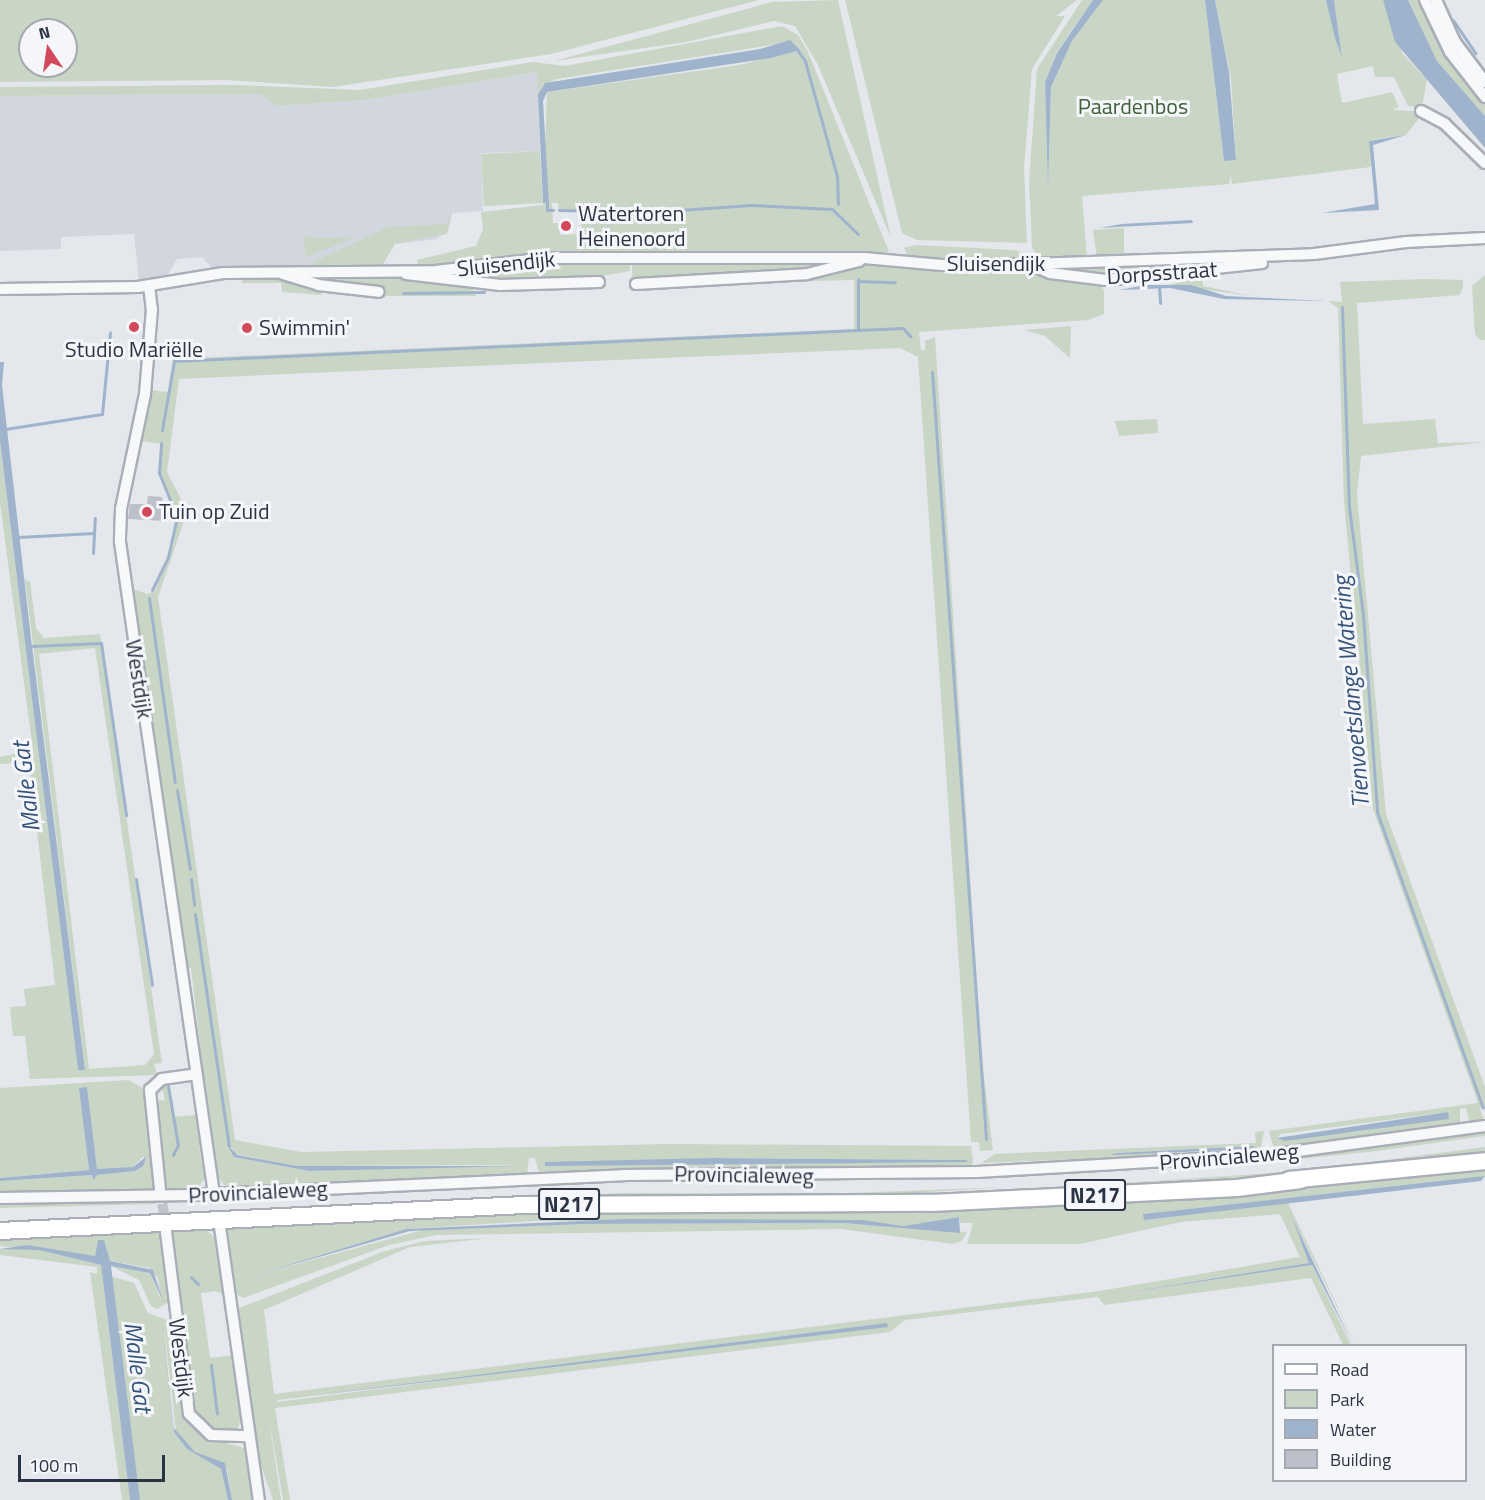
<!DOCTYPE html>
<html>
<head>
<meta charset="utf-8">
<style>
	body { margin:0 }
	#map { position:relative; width:1485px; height:1500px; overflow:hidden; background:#e4e7ec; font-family:"Titillium Web",sans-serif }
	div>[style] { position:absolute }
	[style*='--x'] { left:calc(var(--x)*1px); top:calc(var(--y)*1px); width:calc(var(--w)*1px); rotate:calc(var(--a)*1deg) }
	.built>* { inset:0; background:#d2d6de }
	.green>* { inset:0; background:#c9d6c5; transform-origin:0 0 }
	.water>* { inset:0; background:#9fb4cc }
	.stream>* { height:3px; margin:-1.5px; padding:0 1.5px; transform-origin:1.5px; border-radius:1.5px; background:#9fb4cc }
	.building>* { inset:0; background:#bbc0ca }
	.minor-tunnel>* { height:10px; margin-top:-5px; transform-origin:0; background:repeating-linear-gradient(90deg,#bfc3cb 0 10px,transparent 0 15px) }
	.roads { filter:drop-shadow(2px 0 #a9aeb7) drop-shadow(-2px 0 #a9aeb7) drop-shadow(0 2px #a9aeb7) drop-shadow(0 -2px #a9aeb7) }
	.minor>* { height:10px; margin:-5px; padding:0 5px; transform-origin:5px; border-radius:5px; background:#f7f8fa }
	.primary>* { height:16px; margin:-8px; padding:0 8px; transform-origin:8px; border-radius:8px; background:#fff }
	.dots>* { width:16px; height:16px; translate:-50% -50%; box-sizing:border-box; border:3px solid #f4f6f9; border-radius:50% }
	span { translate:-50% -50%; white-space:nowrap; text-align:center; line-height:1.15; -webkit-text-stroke:6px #f4f6f9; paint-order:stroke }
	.shield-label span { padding:2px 4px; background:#f4f6f9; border:2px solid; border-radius:4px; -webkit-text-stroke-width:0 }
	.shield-label { font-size:21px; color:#2b3445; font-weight:700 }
	.park-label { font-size:22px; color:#3f6138 }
	.poi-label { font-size:22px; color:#2b3445 }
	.left { translate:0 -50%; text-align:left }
	.street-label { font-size:22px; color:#2b3445 }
	.water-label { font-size:24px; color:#34527a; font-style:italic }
	.legend { position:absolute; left:1272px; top:1344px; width:195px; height:138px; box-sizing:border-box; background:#f4f6f9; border:2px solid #a4a8b1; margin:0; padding:8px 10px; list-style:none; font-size:18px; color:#2b3445 }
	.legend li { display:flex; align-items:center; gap:12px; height:30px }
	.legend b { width:30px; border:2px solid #a4a8b1 }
	.north { position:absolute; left:18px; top:18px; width:60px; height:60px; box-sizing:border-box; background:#f4f6f9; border:2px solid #a4a8b1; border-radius:50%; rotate:347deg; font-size:16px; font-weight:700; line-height:24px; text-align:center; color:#2b3445 }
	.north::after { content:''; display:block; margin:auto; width:21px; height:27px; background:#d1495b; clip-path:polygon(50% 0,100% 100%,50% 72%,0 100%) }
	.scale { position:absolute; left:18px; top:1455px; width:147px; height:27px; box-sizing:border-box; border:3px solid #2b3445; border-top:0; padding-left:8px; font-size:18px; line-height:21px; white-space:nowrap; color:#2b3445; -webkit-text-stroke:4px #f4f6f9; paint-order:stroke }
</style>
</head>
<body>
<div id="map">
	<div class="built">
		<i style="clip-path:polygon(538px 72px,540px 151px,481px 153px,483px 211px,452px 213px,449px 228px,437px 239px,393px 244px,379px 266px,211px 267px,202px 257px,177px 259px,167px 276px,139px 281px,134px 234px,61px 237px,61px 249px,0 251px,0 96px,259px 94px,279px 106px,365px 100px)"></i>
	</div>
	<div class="green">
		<i style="clip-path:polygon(evenodd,0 0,759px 0,551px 54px,333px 87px,226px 80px,0 82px,0 0,30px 30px,66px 30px,66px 66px,30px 66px,30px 30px)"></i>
		<i style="clip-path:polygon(838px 0,891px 238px,818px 65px,795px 26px,774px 21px,686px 42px,554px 61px,772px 2px)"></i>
		<i style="clip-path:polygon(845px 0,1077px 0,1056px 16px,1065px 16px,1032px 69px,1024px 168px,1027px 243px,917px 240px,902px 233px)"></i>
		<i style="clip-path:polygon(1082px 0,1093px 0,1057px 52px,1045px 82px,1048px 190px,1051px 87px,1072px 41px,1103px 0,1205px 0,1224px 161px,1236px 159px,1231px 79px,1215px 0,1326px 0,1342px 58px,1334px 0,1383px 0,1403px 54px,1427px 80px,1422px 107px,1408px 106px,1394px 77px,1375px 77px,1373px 66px,1337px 74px,1342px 103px,1392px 92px,1399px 107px,1392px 110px,1413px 111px,1421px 116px,1406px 135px,1370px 140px,1371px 167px,1232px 184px,1231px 175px,1229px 184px,1082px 196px,1087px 257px,1041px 260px,1032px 248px,1029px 182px,1037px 69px)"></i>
		<i style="clip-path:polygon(1408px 0,1424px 0,1485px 99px,1485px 116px,1437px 61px)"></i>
		<i style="clip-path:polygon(evenodd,782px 26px,798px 35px,808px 52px,889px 252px,418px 267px,417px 260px,476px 246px,483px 229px,481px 212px,543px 205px,547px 92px,739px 65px,800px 50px,790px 42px,557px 79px,543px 85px,538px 94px,537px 72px,365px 100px,278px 106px,259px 94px,0 96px,0 87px,235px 85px,360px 90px,533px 62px,565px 66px,782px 26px,552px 203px,558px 203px,559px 212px,582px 212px,581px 234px,560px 235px,560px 223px,553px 223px,552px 203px)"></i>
		<i style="left:540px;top:151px;width:52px;height:59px;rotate:87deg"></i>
		<i style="clip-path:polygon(451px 212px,447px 234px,395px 244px,382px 266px,312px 269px,312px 263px,388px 227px,446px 224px)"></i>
		<i style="clip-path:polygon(1124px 228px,1124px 258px,1097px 258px,1093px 230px)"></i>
		<i style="clip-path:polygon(303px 236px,319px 238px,356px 237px,306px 257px)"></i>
		<i style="clip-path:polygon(916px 245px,1015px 250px,1028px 255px,1026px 260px,951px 262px,908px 256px,904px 248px)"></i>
		<i style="clip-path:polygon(1256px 260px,1112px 278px,1050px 268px)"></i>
		<i style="clip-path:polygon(850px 261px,821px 269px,633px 282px,632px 271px,632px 264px)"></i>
		<i style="clip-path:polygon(evenodd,871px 262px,1036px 271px,1100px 284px,1104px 291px,1104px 314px,1088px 320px,919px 332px,921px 350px,925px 350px,925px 341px,935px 337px,982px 1060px,993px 1150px,980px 1151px,979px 1142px,971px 1142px,918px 357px,900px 348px,400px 369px,179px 379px,167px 472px,180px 497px,184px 521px,158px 597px,235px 1140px,301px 1152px,669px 1144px,971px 1146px,973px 1162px,969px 1169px,539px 1173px,535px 1158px,529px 1158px,527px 1174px,238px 1188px,224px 1185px,215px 1173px,191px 968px,186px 968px,131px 588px,147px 594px,155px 591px,173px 546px,178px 518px,160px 473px,162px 444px,141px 441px,150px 390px,168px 392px,173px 359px,854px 329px,854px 280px,808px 281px,808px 277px,871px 262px,230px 1144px,235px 1154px,297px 1166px,520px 1165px,309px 1171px,234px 1157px,230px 1144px,871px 262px,713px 1158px,966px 1160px,968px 1162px,545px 1165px,713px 1158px)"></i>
		<i style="clip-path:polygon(546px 263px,630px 264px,630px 271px,579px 280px,498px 283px,447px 274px)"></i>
		<i style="clip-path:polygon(1203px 275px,1203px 286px,1252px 296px,1170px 285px)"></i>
		<i style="clip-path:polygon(1485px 275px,1485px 340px,1480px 340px,1475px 334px,1472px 286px)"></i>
		<i style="clip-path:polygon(396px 276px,470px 284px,476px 296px,386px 296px,385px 289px,292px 277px)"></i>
		<i style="clip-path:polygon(242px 277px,278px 277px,321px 288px,321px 295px,282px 292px,281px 283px,242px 283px)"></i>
		<i style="clip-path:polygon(evenodd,1426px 279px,1463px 280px,1463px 287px,1460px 295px,1357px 303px,1363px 424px,1435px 419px,1438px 443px,1485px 442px,1361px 456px,1357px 494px,1386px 814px,1485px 1087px,1485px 1106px,1480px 1109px,1485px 1122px,1469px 1121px,1466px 1108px,1460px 1109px,1460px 1126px,1274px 1150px,1269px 1131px,1478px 1103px,1373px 809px,1344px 502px,1338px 308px,1328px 301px,1342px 302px,1340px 282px,1426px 279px,1448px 1112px,1358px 1132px,1277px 1138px,1281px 1134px,1448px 1112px)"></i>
		<i style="clip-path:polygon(1071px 326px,1070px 358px,1045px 336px,1024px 330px)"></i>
		<i style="clip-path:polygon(1157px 419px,1158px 433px,1119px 436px,1115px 421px)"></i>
		<i style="clip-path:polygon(evenodd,0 441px,78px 1070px,85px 1069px,25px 579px,30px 582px,36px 628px,44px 638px,100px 634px,162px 1063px,154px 1064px,157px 1075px,30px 1079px,25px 1036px,13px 1036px,10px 1007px,26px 1006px,24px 989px,55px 985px,29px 762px,0 764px,0 757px,33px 750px,0 503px,0 441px,95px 648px,154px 1054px,145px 1065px,89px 1069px,39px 654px,95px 648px)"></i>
		<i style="clip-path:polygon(128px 1080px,145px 1089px,154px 1192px,0 1194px,0 1181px,92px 1175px,93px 1180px,96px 1175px,135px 1171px,147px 1159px,143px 1157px,131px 1168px,97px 1169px,86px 1088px,80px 1088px,89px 1170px,0 1178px,0 1088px)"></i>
		<i style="clip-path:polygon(167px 1082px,173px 1117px,196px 1115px,201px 1160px,207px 1174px,198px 1189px,168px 1191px,155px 1101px,165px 1100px,161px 1084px)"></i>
		<i style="clip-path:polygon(evenodd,1264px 1131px,1260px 1152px,981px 1163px,995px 1154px,1256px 1143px,1255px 1132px,1264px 1131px,1254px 1148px,1196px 1152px,1112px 1153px,1253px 1146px,1254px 1148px)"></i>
		<i style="clip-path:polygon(1485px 1133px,1485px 1136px,1369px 1152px,1260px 1163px,1209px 1165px)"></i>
		<i style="clip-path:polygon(1485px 1147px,1485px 1156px,1283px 1175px,1095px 1185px,1301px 1171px)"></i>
		<i style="clip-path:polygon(evenodd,1485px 1167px,1485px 1176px,1474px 1178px,1143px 1214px,1166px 1217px,1288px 1203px,1356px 1345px,1292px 1217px,1310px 1263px,1111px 1295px,1312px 1265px,1351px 1345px,1343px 1345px,1311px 1278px,1104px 1305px,1098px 1297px,905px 1320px,890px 1332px,275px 1408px,290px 1500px,283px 1500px,268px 1413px,281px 1500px,273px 1500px,255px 1448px,239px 1308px,385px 1251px,425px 1241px,490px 1238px,410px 1247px,264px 1310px,274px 1394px,1099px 1291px,1300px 1257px,1280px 1214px,1181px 1222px,1080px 1244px,967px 1244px,973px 1223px,960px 1223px,959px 1217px,903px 1226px,855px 1220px,534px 1221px,406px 1229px,249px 1277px,423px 1230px,585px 1224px,844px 1223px,967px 1232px,962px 1241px,953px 1244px,841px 1229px,436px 1235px,389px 1245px,243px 1298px,234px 1293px,225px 1233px,230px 1228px,469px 1212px,1237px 1197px,1485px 1167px,887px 1323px,277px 1402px,277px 1400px,887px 1323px)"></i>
		<i style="clip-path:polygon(598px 1180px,853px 1181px,596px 1182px,168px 1203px)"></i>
		<i style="clip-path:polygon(1009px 1187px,879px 1195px,588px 1197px,170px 1214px,626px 1193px,822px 1194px)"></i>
		<i style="clip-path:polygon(156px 1200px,156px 1204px,0 1208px,0 1202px)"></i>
		<i style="clip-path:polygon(203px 1228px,216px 1238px,226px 1296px,216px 1291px,201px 1293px,210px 1358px,234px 1355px,243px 1415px,237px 1430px,226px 1433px,210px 1430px,195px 1417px,170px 1229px)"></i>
		<i style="clip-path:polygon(161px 1229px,170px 1301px,158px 1309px,151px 1306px,139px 1280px,111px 1266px,150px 1273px,161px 1300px,158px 1278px,149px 1268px,110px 1261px,98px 1241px,95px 1256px,0 1246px,0 1235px)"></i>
		<i style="clip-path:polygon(0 1249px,34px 1249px,101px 1265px,130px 1500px,122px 1500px,90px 1272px,97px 1274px,97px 1267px,0 1255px)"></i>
		<i style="clip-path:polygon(110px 1276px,134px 1283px,148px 1313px,172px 1322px,186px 1420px,203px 1437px,244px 1448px,253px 1500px,232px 1500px,227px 1469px,195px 1452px,176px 1431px,164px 1325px,173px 1428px,187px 1449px,221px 1469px,228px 1500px,140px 1500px)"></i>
	</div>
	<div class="water">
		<i style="clip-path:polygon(1093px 0,1103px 0,1072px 41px,1051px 87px,1048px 190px,1045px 82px,1057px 53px)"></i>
		<i style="clip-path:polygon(1205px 0,1215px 0,1229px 72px,1236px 160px,1224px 161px)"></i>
		<i style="clip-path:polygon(1326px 0,1334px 0,1342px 58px,1335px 38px)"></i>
		<i style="clip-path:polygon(1383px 0,1408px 0,1437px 61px,1485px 116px,1485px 148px,1395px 42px)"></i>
		<i style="clip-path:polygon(790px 40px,800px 50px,771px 58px,547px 92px,543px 101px,549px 203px,543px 203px,538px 94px,545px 83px,760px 49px)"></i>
		<i style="clip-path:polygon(1406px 135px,1373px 145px,1379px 210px,1322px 213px,1375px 204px,1369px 141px)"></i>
		<i style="clip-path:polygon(1192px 220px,1193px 223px,1099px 228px,1122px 224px)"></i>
		<i style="clip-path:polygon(1146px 285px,1191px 285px,1226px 296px,1328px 301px,1224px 299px,1170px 288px,1119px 290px)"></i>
		<i style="clip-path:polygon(0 362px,4px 362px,2px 385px,31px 638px,85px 1070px,78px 1070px,0 441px)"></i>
		<i style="clip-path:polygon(87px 1087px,97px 1169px,133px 1167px,147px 1156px,143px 1166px,135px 1171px,97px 1175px,93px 1180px,92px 1175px,0 1181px,0 1178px,89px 1170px,79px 1088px)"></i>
		<i style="clip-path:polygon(1448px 1112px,1449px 1119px,1285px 1141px,1277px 1138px)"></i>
		<i style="clip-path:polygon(227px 1144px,237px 1155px,297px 1166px,520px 1166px,309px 1171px,234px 1157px)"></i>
		<i style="clip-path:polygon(1253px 1146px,1257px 1149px,1111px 1155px,1116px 1153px)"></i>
		<i style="clip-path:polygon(713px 1158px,966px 1160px,969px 1162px,545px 1166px,545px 1162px)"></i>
		<i style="clip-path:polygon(1485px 1176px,1481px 1181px,1144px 1220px,1143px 1214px)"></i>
		<i style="clip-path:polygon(959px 1217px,960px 1233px,844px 1223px,585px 1224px,410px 1231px,249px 1277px,406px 1229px,625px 1219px,863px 1220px,903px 1226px)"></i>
		<i style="clip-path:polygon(1292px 1217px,1353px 1345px,1312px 1265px,1111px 1295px,1309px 1263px)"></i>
		<i style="clip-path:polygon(98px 1240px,104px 1240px,110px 1261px,153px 1270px,163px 1301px,150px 1273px,111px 1266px,140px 1500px,130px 1500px,101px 1265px,39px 1250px,0 1249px,27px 1245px,95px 1256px)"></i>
		<i style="clip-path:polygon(887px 1323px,888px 1327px,277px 1400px)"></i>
		<i style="clip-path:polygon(162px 1326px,174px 1428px,195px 1452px,225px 1463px,232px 1500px,228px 1500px,221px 1469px,187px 1449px,174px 1432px)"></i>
	</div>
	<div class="stream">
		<i style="--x:1453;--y:20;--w:40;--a:56"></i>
		<i style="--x:796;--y:48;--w:16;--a:55"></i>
		<i style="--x:805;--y:61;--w:119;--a:74.5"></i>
		<i style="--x:837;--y:176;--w:28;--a:88"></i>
		<i style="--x:547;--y:200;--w:10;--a:90"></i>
		<i style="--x:547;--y:210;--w:6;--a:0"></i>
		<i style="--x:559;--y:210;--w:92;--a:1.2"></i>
		<i style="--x:651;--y:212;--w:100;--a:-4"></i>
		<i style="--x:751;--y:205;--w:81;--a:2.8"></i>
		<i style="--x:832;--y:209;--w:36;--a:44"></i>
		<i style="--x:858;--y:279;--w:51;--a:90"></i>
		<i style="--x:858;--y:330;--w:45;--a:-2.5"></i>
		<i style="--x:903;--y:328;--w:11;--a:49"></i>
		<i style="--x:858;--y:281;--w:37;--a:2"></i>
		<i style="--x:1159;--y:287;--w:16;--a:86"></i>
		<i style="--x:403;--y:293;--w:81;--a:-0.7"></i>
		<i style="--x:1342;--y:307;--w:200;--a:88"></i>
		<i style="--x:1349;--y:507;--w:109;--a:82.6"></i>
		<i style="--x:1363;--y:615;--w:197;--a:85.9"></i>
		<i style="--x:1377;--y:812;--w:314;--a:70.3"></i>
		<i style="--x:932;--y:372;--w:769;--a:85.97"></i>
		<i style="--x:5;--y:429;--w:98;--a:-8.8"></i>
		<i style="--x:102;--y:414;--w:82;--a:-84.4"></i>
		<i style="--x:162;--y:430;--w:70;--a:-80.1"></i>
		<i style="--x:174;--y:361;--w:685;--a:-2.59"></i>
		<i style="--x:18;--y:537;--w:76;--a:-3"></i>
		<i style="--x:93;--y:553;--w:35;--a:-87"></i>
		<i style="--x:152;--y:590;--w:37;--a:-64"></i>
		<i style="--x:168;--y:557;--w:41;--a:-77.3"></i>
		<i style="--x:177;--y:517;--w:48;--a:-112.2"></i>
		<i style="--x:159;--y:473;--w:30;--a:-86"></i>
		<i style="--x:149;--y:598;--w:186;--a:82"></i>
		<i style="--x:32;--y:646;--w:69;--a:-2.5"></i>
		<i style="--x:101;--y:643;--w:174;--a:81.7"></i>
		<i style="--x:177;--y:790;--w:80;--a:80.7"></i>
		<i style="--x:136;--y:879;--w:107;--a:81.4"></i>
		<i style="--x:191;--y:879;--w:26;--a:83"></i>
		<i style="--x:195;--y:914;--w:234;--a:81.7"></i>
		<i style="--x:168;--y:1086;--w:60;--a:80.4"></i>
		<i style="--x:178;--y:1145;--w:11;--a:117"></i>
		<i style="--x:191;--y:1277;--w:10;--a:45"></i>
		<i style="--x:211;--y:1365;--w:49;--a:83"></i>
	</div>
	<div class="building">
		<i style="clip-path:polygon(148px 496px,162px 497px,166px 521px,128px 519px,130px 504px,147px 504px)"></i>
	</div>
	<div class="minor-tunnel">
		<i style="--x:160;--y:1189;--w:39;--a:81"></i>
	</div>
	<div class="roads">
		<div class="minor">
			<i style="--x:1425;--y:0;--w:58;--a:64.3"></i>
			<i style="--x:1450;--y:52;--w:57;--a:52.1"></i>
			<i style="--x:1436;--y:0;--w:46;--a:65.7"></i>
			<i style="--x:1455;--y:42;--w:50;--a:53.1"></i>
			<i style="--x:1421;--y:111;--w:27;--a:28"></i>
			<i style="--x:1445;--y:124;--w:56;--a:44.3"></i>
			<i style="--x:1032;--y:265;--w:20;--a:24"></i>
			<i style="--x:1050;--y:273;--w:56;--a:7.1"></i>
			<i style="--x:1106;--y:280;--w:157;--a:-6.2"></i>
			<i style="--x:283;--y:274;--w:37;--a:17"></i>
			<i style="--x:318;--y:285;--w:61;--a:6.5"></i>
			<i style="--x:406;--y:274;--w:95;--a:6.7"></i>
			<i style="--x:500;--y:285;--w:99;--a:-1.7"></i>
			<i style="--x:636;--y:284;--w:171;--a:-3.3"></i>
			<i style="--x:807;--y:274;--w:54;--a:-14"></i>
			<i style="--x:149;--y:286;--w:23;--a:83"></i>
			<i style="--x:152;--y:309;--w:85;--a:94.7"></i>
			<i style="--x:145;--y:394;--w:117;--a:101.8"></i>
			<i style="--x:121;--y:509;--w:33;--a:92"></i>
			<i style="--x:120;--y:542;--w:659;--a:81.8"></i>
			<i style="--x:0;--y:289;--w:138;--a:-0.8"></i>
			<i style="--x:138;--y:287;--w:86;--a:-9.4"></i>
			<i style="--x:223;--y:273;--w:213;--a:-0.5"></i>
			<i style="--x:436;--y:271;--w:113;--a:-6.6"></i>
			<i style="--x:548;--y:258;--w:316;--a:0"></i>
			<i style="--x:864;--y:258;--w:78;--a:5.1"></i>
			<i style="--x:942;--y:265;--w:89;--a:-0.6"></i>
			<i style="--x:1031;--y:264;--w:283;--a:-2"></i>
			<i style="--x:1314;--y:254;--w:93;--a:-7.4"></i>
			<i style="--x:1406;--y:242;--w:79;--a:-2.9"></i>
			<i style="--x:160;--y:1189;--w:100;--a:-95.8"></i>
			<i style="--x:150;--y:1090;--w:16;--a:-43"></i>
			<i style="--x:162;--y:1079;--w:35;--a:-8"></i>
			<i style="--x:0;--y:1198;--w:191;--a:-0.9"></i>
			<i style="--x:191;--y:1195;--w:433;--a:-2.6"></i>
			<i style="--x:624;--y:1175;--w:353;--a:-0.5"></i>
			<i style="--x:977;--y:1172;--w:291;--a:-3.3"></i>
			<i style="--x:1268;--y:1155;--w:219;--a:-7.6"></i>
			<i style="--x:219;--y:1220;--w:283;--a:81.9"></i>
			<i style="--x:166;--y:1232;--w:183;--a:82.8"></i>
			<i style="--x:189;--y:1414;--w:30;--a:44"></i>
			<i style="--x:211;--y:1435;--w:38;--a:2"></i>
		</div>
		<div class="primary">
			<i style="--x:1289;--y:1180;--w:197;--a:-5.5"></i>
			<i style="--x:0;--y:1231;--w:525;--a:-2.84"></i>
			<i style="--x:524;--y:1205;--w:408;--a:-0.3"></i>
			<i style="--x:932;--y:1203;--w:305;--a:-2.8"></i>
			<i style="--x:1237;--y:1188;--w:64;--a:-7.2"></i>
		</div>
	</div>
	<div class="dots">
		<i style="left:566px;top:226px;background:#d1495b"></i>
		<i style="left:134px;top:327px;background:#d1495b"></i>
		<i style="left:247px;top:328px;background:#d1495b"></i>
		<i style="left:147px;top:512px;background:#d1495b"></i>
	</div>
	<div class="shield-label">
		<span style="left:1095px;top:1195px">N217</span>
		<span style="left:569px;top:1204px">N217</span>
	</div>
	<div class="park-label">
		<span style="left:1133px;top:107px">Paardenbos</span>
	</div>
	<div class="poi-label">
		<span class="left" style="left:578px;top:226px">Watertoren<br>Heinenoord</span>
		<span class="left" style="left:259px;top:328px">Swimmin'</span>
		<span style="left:134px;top:350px">Studio Mariëlle</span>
		<span class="left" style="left:159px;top:512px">Tuin op Zuid</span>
	</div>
	<div class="street-label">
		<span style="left:506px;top:264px;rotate:-6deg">Sluisendijk</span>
		<span style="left:996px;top:264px">Sluisendijk</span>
		<span style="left:1162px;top:273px;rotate:-4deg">Dorpsstraat</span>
		<span style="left:139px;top:679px;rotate:81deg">Westdijk</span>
		<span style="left:1229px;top:1157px;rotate:-5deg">Provincialeweg</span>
		<span style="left:744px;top:1175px;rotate:1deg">Provincialeweg</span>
		<span style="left:258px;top:1192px;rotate:-3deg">Provincialeweg</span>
		<span style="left:181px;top:1358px;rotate:83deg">Westdijk</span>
	</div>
	<div class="water-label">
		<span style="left:1351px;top:692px;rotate:-95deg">Tienvoetslange Watering</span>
		<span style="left:26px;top:787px;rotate:-97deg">Malle Gat</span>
		<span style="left:138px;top:1367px;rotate:83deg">Malle Gat</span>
	</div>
	<ul class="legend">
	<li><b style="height:8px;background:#fff"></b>Road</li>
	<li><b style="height:16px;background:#c9d6c5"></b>Park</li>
	<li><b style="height:16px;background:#9fb4cc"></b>Water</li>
	<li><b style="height:16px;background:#bbc0ca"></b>Building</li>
	</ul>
	<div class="north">N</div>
	<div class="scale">100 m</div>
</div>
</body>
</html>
